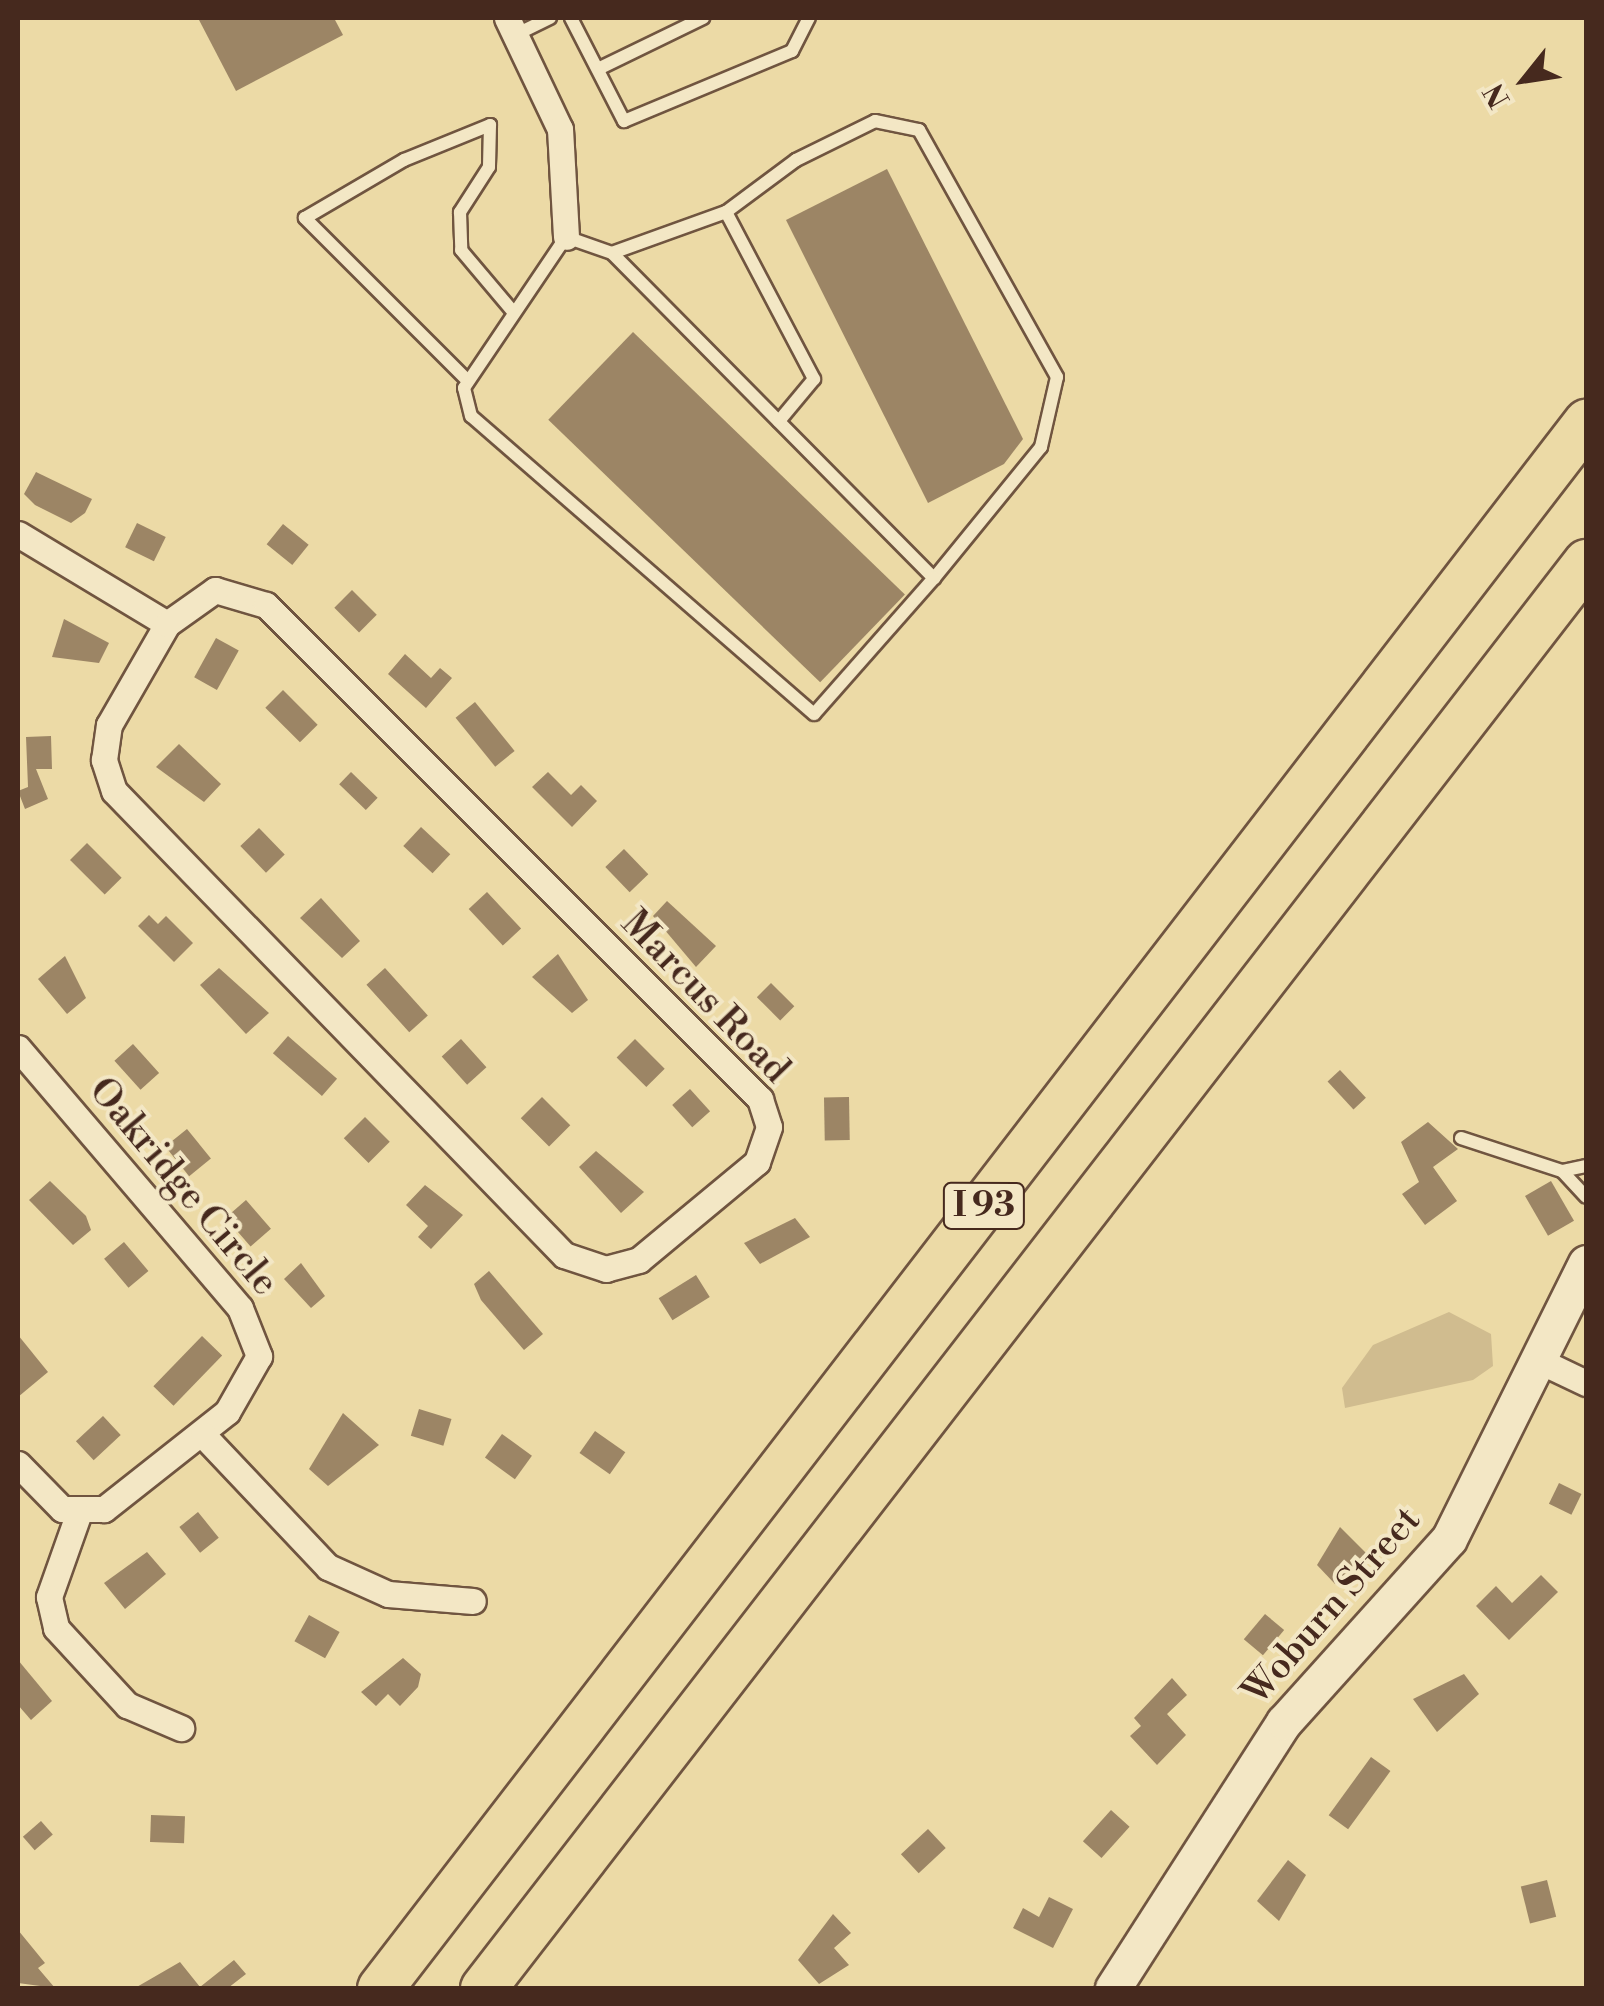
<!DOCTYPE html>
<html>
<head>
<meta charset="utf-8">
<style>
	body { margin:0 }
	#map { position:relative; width:1604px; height:2006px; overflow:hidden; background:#ecdaa6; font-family:"Libre Bodoni",serif }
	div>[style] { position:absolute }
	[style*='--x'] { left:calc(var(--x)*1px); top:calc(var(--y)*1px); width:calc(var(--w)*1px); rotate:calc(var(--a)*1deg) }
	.green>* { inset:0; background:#d0bc8f }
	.building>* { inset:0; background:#9c8565; transform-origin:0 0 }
	.roads { filter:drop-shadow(2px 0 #705540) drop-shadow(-2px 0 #705540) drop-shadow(0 2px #705540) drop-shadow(0 -2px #705540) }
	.lane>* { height:12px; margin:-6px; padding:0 6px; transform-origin:6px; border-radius:6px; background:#f3e7c5 }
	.street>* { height:25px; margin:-12.5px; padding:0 12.5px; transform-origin:12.5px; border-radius:12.5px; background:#f3e7c5 }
	.secondary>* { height:35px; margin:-17.5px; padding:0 17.5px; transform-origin:17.5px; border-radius:17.5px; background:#f3e7c5 }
	.highway>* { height:45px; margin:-22.5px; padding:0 22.5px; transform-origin:22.5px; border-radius:22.5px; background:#ecdaa6 }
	span { translate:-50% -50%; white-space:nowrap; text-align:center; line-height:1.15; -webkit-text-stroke:8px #f3e7c5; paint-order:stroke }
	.shield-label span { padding:2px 8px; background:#f3e7c5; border:2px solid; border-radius:8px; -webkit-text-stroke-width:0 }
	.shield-label { font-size:35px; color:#46291e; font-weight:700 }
	.street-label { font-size:38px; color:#46291e }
	.frame { position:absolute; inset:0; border:20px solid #46291e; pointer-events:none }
	.north { position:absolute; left:1474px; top:30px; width:100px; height:100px; -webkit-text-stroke:8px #f3e7c5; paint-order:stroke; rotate:240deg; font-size:28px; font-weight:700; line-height:40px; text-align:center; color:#46291e }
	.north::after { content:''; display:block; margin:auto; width:35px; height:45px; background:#46291e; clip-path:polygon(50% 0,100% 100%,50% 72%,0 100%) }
</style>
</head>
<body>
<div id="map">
	<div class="green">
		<i style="clip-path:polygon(1449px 1312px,1491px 1334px,1493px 1366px,1473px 1380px,1345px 1408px,1342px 1388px,1373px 1345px)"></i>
	</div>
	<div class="building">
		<i style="clip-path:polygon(198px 18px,334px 18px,343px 35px,236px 91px)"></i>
		<i style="clip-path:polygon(887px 169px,1023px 439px,1004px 464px,928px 503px,786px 220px)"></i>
		<i style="left:633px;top:332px;width:378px;height:122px;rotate:44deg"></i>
		<i style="clip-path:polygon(36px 472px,92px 499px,85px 513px,71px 523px,35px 505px,24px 494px)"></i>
		<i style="left:137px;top:523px;width:32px;height:27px;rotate:26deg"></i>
		<i style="left:283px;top:524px;width:33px;height:26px;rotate:39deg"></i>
		<i style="left:352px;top:590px;width:35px;height:25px;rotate:45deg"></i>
		<i style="clip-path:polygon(64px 619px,109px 643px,99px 663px,52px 657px)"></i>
		<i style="left:216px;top:638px;width:26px;height:45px;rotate:29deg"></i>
		<i style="clip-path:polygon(405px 654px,431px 678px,440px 668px,452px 678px,426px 708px,388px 674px)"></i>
		<i style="left:283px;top:690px;width:49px;height:25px;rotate:45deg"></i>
		<i style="left:475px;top:702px;width:63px;height:25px;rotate:51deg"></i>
		<i style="clip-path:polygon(51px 736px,52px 769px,36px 769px,48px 799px,25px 809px,18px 791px,28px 787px,26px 737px)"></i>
		<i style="clip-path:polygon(179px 744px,221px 784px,204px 802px,156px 767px)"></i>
		<i style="left:351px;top:772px;width:37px;height:17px;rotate:44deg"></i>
		<i style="clip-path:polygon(548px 772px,571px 795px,581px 785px,597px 801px,572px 827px,532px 787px)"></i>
		<i style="left:421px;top:827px;width:40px;height:26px;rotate:43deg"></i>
		<i style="left:259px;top:828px;width:37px;height:26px;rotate:46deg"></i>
		<i style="left:87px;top:843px;width:49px;height:24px;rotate:45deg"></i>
		<i style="left:624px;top:849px;width:35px;height:26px;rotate:46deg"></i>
		<i style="left:487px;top:892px;width:50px;height:25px;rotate:47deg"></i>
		<i style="clip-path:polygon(321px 898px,360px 941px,342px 958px,300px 918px)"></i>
		<i style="clip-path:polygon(667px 901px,716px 946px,696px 967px,653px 916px)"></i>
		<i style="clip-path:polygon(149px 915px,158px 924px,166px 916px,193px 943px,174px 962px,138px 926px)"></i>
		<i style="clip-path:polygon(558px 954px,588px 1000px,572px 1013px,532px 977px)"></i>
		<i style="clip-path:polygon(65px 956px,86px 998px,67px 1014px,38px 979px)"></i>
		<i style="clip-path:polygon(219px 968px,269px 1013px,246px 1034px,200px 985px)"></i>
		<i style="left:385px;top:968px;width:64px;height:25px;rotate:48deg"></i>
		<i style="left:771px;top:983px;width:33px;height:20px;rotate:45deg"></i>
		<i style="left:288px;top:1036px;width:65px;height:23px;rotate:41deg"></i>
		<i style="left:461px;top:1039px;width:38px;height:26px;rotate:48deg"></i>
		<i style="left:635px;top:1039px;width:42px;height:26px;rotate:45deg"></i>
		<i style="left:133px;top:1044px;width:39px;height:25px;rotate:48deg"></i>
		<i style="left:1340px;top:1070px;width:38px;height:17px;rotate:47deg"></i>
		<i style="left:690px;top:1089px;width:30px;height:24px;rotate:48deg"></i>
		<i style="left:542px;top:1097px;width:40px;height:30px;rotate:45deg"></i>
		<i style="left:849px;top:1097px;width:43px;height:25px;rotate:89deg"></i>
		<i style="left:365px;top:1117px;width:35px;height:30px;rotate:45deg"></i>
		<i style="clip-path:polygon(1428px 1122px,1458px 1149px,1433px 1167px,1457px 1201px,1425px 1225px,1402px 1194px,1419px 1182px,1401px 1142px)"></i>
		<i style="left:187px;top:1129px;width:38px;height:28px;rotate:51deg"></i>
		<i style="clip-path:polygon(596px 1151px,644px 1192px,621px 1213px,579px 1167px)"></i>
		<i style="clip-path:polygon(50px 1181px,86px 1216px,91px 1230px,73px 1245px,29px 1200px)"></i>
		<i style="left:1551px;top:1181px;width:46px;height:30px;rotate:60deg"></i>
		<i style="clip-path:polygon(425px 1185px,463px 1215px,431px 1249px,418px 1237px,428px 1226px,406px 1205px)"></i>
		<i style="left:246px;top:1200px;width:38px;height:27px;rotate:49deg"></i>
		<i style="clip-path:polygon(795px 1218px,810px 1237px,760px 1264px,744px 1243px)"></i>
		<i style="left:124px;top:1242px;width:38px;height:26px;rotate:50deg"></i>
		<i style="clip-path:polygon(301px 1263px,325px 1296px,311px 1308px,284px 1279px)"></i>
		<i style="clip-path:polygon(489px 1271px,543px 1334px,524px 1350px,481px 1300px,474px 1284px)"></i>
		<i style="left:696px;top:1275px;width:26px;height:44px;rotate:58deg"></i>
		<i style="clip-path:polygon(18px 1335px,48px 1372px,18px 1397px)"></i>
		<i style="left:202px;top:1336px;width:28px;height:70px;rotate:44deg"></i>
		<i style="left:419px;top:1409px;width:34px;height:28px;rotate:17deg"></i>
		<i style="clip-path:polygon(343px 1413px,379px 1445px,328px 1486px,309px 1469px)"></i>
		<i style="left:103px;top:1416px;width:26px;height:37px;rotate:47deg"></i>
		<i style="left:595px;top:1431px;width:37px;height:27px;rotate:35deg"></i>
		<i style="left:502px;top:1434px;width:37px;height:29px;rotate:36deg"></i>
		<i style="left:1559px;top:1483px;width:25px;height:23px;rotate:26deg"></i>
		<i style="left:198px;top:1512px;width:33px;height:24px;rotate:51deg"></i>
		<i style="clip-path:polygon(1340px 1527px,1366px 1553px,1335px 1584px,1317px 1565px)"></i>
		<i style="clip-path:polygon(147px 1552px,166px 1574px,125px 1609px,104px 1583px)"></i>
		<i style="clip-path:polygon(1541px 1575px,1558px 1592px,1509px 1640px,1476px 1606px,1496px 1586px,1512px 1603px)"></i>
		<i style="left:1265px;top:1614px;width:25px;height:33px;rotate:40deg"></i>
		<i style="left:309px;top:1615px;width:35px;height:30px;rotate:29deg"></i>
		<i style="clip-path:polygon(403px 1658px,421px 1674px,418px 1687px,400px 1706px,388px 1694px,376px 1706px,361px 1692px)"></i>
		<i style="clip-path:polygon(18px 1660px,52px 1701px,31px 1720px,18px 1705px)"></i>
		<i style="clip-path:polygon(1464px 1674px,1479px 1694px,1437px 1732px,1413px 1699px)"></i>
		<i style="clip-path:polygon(1172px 1678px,1187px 1695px,1167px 1714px,1186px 1735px,1157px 1765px,1130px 1736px,1141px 1726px,1134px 1718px)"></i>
		<i style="left:1371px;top:1757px;width:24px;height:72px;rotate:36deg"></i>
		<i style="left:1111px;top:1810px;width:25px;height:42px;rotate:42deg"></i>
		<i style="left:151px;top:1815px;width:34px;height:27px;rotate:2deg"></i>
		<i style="left:41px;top:1821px;width:18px;height:24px;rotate:49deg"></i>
		<i style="left:928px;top:1829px;width:26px;height:37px;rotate:47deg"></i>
		<i style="clip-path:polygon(1288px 1860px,1306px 1875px,1279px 1921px,1257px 1901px)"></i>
		<i style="left:1547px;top:1880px;width:38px;height:27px;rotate:76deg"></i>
		<i style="clip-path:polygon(1049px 1897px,1073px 1909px,1053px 1948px,1013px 1928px,1023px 1908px,1039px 1917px)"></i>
		<i style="clip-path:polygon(833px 1914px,851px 1933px,834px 1948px,849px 1965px,819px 1984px,798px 1960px)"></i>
		<i style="clip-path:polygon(18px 1930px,45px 1963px,38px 1968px,55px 1988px,18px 1983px)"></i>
		<i style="clip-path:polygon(234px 1960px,246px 1974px,228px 1988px,135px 1988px,180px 1962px,200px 1987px)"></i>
	</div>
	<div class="roads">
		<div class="lane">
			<i style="--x:571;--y:18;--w:116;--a:62.8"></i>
			<i style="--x:624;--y:121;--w:182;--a:-22.6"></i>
			<i style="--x:792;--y:51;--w:37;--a:-63"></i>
			<i style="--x:515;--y:35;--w:39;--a:-26"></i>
			<i style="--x:598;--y:69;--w:117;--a:-25.9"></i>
			<i style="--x:726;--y:212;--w:87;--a:-36.6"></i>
			<i style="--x:796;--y:160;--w:88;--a:-26.3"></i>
			<i style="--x:875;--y:121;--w:45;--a:11.6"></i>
			<i style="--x:919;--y:130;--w:283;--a:60.8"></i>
			<i style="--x:1057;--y:377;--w:72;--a:102.9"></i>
			<i style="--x:1041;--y:447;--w:169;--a:129.2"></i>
			<i style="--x:566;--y:237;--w:49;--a:19.2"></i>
			<i style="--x:612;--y:253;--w:458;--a:45.3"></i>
			<i style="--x:934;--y:578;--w:181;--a:131.4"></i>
			<i style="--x:814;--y:714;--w:454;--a:-139"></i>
			<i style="--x:471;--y:416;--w:29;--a:-104"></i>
			<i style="--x:464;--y:388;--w:182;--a:-56"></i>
			<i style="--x:612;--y:253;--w:121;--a:-19.8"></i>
			<i style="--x:726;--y:212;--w:189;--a:62.2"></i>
			<i style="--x:814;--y:379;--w:55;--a:129.8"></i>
			<i style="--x:468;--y:381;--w:231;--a:-135"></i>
			<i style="--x:305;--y:218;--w:115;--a:-30.4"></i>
			<i style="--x:404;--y:160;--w:93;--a:-22.1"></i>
			<i style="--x:490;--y:125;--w:42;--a:91.4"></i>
			<i style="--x:489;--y:167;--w:54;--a:122.8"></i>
			<i style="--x:460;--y:212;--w:38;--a:88"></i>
			<i style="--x:461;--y:250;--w:82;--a:49.9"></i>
			<i style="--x:1461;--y:1138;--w:106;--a:18.1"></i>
			<i style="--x:1562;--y:1171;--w:25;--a:-12"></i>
			<i style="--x:1562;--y:1171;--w:35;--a:47"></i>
		</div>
		<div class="street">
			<i style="--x:507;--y:18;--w:123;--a:64.5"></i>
			<i style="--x:560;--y:129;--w:108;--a:86.8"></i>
			<i style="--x:18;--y:534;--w:174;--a:31.1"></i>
			<i style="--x:215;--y:590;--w:53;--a:16.4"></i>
			<i style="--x:266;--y:605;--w:699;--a:45"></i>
			<i style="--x:760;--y:1099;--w:29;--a:72"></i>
			<i style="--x:769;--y:1127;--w:37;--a:109"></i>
			<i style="--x:757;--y:1162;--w:153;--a:140.3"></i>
			<i style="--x:639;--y:1260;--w:34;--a:165"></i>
			<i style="--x:606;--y:1269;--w:44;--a:-161.6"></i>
			<i style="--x:564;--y:1255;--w:646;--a:-134.12"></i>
			<i style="--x:114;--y:791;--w:33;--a:-108"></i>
			<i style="--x:104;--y:760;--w:35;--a:-82"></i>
			<i style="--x:109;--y:725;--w:116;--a:-60.1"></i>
			<i style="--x:167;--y:624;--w:59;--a:-35.3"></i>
			<i style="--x:18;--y:1048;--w:342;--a:49.5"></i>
			<i style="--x:240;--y:1308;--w:52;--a:68.4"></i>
			<i style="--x:259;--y:1356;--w:64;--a:119.7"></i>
			<i style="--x:227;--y:1412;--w:157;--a:141.7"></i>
			<i style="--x:104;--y:1509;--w:42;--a:180"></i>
			<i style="--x:62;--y:1509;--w:63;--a:-134.4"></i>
			<i style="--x:1542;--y:1362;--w:49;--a:25.5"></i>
			<i style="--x:203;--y:1435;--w:182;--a:46.6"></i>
			<i style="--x:328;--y:1567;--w:66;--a:24.2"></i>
			<i style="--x:388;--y:1594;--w:85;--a:4.7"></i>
			<i style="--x:78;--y:1515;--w:87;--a:109.5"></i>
			<i style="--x:49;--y:1597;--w:32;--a:77"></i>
			<i style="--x:56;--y:1628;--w:105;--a:47.3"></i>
			<i style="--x:127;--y:1705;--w:59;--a:23.1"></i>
		</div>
		<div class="secondary">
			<i style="--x:1113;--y:1988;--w:316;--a:-57.3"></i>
			<i style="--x:1284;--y:1722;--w:246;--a:-48"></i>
			<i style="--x:1449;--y:1539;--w:308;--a:-63.6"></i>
		</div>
		<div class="highway">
			<i style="--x:380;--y:1988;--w:1977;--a:-52.4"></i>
			<i style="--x:483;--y:1988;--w:1803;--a:-52.28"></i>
		</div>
	</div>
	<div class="shield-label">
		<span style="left:984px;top:1206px">I 93</span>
	</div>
	<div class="street-label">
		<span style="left:705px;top:997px;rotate:46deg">Marcus Road</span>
		<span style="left:183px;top:1187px;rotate:50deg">Oakridge Circle</span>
		<span style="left:1332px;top:1606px;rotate:-49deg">Woburn Street</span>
	</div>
	<div class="frame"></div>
	<div class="north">N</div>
</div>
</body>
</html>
